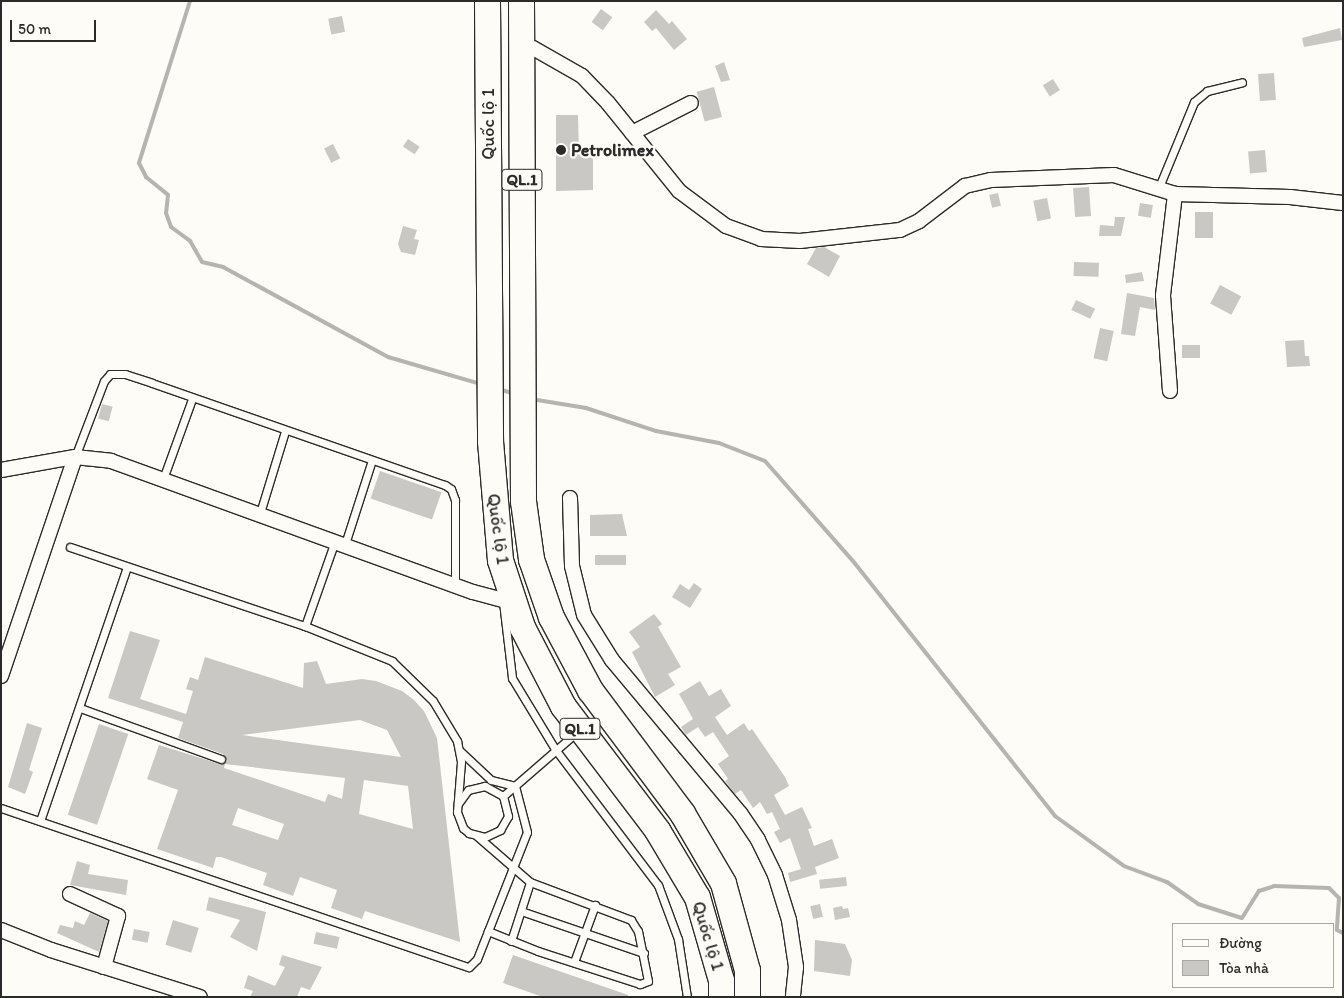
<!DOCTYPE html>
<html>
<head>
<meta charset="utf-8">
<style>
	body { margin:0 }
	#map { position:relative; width:1344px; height:998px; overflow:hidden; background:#fdfcf7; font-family:Itim,sans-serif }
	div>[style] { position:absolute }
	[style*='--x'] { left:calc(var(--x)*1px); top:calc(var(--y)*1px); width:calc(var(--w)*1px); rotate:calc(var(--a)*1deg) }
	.stream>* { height:4px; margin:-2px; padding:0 2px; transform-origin:2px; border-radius:2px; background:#b5b4b1 }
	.building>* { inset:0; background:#c9c8c4; transform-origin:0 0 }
	.roads { filter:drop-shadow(1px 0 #2b2b2b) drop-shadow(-1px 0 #2b2b2b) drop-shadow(0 1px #2b2b2b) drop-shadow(0 -1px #2b2b2b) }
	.lane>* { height:7px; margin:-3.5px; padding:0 3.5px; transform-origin:3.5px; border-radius:3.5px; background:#fdfcf7 }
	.street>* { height:14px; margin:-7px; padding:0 7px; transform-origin:7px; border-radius:7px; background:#fdfcf7 }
	.highway>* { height:25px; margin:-12.5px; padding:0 12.5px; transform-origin:12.5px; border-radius:12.5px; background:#fdfcf7 }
	.dots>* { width:14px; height:14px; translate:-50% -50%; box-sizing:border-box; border:2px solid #fdfcf7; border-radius:50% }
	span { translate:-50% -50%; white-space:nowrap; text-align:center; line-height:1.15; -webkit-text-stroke:4.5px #fdfcf7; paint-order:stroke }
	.shield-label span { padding:1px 4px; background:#fdfcf7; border:1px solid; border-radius:4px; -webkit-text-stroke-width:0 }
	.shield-label { font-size:16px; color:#2b2b2b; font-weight:700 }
	.street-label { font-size:18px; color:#2b2b2b }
	.poi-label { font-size:18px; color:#2b2b2b; font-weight:700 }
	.left { translate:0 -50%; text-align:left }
	.frame { position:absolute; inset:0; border:2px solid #2b2b2b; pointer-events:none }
	.legend { position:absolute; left:1172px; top:923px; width:162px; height:65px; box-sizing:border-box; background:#fdfcf7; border:1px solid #a9a8a5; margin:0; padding:6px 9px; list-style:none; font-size:15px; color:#2b2b2b }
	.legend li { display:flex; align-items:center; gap:10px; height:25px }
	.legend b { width:25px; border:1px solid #a9a8a5 }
	.scale { position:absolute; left:10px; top:20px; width:86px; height:22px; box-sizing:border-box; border:2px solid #2b2b2b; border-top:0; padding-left:6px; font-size:15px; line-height:18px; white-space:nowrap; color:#2b2b2b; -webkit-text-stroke:4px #fdfcf7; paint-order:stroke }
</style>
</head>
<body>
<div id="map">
	<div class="stream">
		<i style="--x:190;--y:1;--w:170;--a:107.5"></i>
		<i style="--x:139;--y:163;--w:16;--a:63"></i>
		<i style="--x:146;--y:177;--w:28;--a:39"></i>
		<i style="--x:168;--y:195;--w:18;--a:96"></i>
		<i style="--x:166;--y:213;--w:15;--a:70"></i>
		<i style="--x:171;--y:227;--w:24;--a:36"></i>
		<i style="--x:190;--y:241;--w:24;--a:60"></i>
		<i style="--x:202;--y:262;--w:22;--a:13"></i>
		<i style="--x:223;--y:267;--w:188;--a:28.6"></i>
		<i style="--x:388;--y:357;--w:97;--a:16.2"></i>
		<i style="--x:498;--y:389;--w:18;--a:16"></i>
		<i style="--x:531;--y:399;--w:56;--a:9.3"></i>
		<i style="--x:586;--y:408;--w:74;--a:18.2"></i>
		<i style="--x:656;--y:431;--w:64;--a:10.8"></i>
		<i style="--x:719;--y:443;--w:49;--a:21.4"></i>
		<i style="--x:765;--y:461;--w:133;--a:48.7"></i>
		<i style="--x:853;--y:561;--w:325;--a:51.6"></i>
		<i style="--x:1055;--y:816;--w:85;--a:35.9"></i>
		<i style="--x:1124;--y:866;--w:46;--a:20.4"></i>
		<i style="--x:1167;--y:882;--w:38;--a:35"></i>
		<i style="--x:1198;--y:904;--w:46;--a:17.7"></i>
		<i style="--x:1242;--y:918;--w:32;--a:-58"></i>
		<i style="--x:1259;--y:891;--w:16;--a:-18"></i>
		<i style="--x:1274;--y:886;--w:55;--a:2.1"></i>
		<i style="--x:1329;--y:888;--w:14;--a:45"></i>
		<i style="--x:1339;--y:898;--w:32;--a:94"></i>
		<i style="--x:1337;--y:930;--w:7;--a:27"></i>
	</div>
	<div class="building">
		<i style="left:601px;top:9px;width:14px;height:16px;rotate:36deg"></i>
		<i style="clip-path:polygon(656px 10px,669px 24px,672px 21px,687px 39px,674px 50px,656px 28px,652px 31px,644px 22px)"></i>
		<i style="left:342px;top:16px;width:16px;height:14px;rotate:79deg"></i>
		<i style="clip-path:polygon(1340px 28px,1342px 40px,1304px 47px,1302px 38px)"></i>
		<i style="clip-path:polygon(724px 62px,730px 80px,721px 82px,715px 66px)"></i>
		<i style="left:1274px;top:73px;width:27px;height:16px;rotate:86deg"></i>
		<i style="left:1053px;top:79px;width:13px;height:12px;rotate:58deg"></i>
		<i style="left:714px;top:87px;width:31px;height:18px;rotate:75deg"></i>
		<i style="clip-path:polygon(556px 115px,578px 115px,579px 154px,593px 154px,593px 190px,556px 191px)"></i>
		<i style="left:408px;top:139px;width:14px;height:9px;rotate:34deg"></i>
		<i style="left:333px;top:144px;width:16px;height:10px;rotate:63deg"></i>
		<i style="left:1265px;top:150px;width:22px;height:17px;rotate:85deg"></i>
		<i style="left:1089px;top:187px;width:29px;height:16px;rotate:86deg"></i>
		<i style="left:998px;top:193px;width:13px;height:9px;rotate:77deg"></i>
		<i style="left:1047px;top:198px;width:21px;height:14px;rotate:79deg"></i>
		<i style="left:1140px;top:203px;width:13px;height:13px;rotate:9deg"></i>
		<i style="left:1195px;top:212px;width:18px;height:26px"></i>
		<i style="clip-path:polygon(1115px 217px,1125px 217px,1121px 236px,1099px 236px,1100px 225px,1114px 226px)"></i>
		<i style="clip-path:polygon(403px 226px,417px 230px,414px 239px,419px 240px,415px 255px,401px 252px,398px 244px)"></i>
		<i style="clip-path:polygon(824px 247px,840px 256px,829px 277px,807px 264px,816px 248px)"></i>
		<i style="left:1074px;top:262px;width:25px;height:14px;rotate:2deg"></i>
		<i style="clip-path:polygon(1142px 272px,1144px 281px,1126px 283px,1125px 275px)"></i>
		<i style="left:1220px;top:285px;width:24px;height:21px;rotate:28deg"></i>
		<i style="clip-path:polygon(1127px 293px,1154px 298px,1155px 310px,1140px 307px,1135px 336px,1121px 334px)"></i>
		<i style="left:1076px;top:300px;width:21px;height:11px;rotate:25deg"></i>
		<i style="left:1100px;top:328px;width:14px;height:31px;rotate:12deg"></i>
		<i style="clip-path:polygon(1304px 340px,1305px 356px,1309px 356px,1310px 366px,1287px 367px,1285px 341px)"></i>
		<i style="left:1182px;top:345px;width:18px;height:13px"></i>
		<i style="left:102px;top:404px;width:11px;height:15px;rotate:15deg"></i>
		<i style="left:380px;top:471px;width:65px;height:29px;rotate:19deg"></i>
		<i style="clip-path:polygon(622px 514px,627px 536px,590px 536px,590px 515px)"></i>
		<i style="left:626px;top:555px;width:10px;height:31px;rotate:90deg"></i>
		<i style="clip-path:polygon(694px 583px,702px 589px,690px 608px,672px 597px,680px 584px,689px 590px)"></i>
		<i style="clip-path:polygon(654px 614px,662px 624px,658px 627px,681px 667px,668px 674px,675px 685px,655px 697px,632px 652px,640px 647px,629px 632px)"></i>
		<i style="clip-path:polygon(evenodd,130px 631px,160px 640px,140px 699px,186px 714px,193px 691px,186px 689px,190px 677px,198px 680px,205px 657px,303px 688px,304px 663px,317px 661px,326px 684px,362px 679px,376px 681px,402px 691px,414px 700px,424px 711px,437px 738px,460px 942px,365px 911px,362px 919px,331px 908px,337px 890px,300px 877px,293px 896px,263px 885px,267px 873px,221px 857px,216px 857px,213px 868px,157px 849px,178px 790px,147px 779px,159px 745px,220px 764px,226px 759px,223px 754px,178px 738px,183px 722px,108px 698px,130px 631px,360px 720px,387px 730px,401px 757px,242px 735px,360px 720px,130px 631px,225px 764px,345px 778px,342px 799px,328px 794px,325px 802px,224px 768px,225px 764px,130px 631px,364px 780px,408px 786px,413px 829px,359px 814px,364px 780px,130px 631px,238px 808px,284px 824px,278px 840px,232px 825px,238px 808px)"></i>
		<i style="clip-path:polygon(700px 681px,709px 696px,721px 689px,731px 706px,715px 717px,727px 735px,744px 723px,749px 731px,752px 729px,785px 777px,789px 786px,774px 795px,785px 815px,802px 807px,812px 828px,808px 829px,814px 846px,832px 839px,839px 858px,815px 867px,817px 874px,790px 882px,788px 873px,801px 869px,790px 838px,780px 843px,774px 832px,780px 829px,772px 812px,767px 814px,760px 802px,753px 808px,741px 790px,735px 794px,725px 781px,728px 779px,718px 764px,729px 756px,713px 732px,705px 737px,698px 727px,686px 735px,681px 727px,693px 719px,679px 694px)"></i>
		<i style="clip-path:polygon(27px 723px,42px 728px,29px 770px,33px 772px,25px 794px,8px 787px)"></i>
		<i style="left:99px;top:724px;width:31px;height:96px;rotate:19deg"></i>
		<i style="clip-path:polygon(77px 861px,90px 865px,88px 874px,128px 880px,126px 895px,70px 885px)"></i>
		<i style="left:846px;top:877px;width:9px;height:27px;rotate:84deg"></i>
		<i style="clip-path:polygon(209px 897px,266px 912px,257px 951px,230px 937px,240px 920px,206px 910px)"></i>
		<i style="left:820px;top:904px;width:13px;height:10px;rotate:77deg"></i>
		<i style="clip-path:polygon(842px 906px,843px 909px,848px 908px,850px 917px,835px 920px,833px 908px)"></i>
		<i style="clip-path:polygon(90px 913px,108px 921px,99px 952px,57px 933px,60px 925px,73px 928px,75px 921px,84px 925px)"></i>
		<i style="left:173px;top:920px;width:27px;height:26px;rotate:17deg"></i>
		<i style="left:134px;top:929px;width:16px;height:11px;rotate:11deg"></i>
		<i style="left:316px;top:932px;width:24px;height:12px;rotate:12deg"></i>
		<i style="clip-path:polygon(815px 940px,845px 944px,852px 960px,850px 976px,814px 971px)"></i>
		<i style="clip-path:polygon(282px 955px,322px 967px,310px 990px,301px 987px,297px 997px,250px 997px,253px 991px,244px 988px,248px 975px,275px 986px,285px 967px,279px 965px)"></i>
		<i style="clip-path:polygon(513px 955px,628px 995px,628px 997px,543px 997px,503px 983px)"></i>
	</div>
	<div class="roads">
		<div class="lane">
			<i style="--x:1159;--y:187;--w:92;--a:-67.6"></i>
			<i style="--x:1194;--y:102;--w:17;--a:-40"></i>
			<i style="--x:1207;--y:91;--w:36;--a:-14"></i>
			<i style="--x:75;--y:457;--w:81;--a:-69.1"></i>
			<i style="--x:104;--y:381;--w:9;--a:-49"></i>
			<i style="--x:110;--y:374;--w:15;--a:0"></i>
			<i style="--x:125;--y:374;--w:28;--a:18"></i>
			<i style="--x:152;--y:383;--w:310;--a:19.2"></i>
			<i style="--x:445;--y:485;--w:7;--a:34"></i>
			<i style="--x:451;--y:489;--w:12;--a:70"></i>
			<i style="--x:455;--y:500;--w:84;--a:90"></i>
			<i style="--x:163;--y:479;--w:85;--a:-70.1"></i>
			<i style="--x:260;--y:513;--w:86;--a:-73"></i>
			<i style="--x:345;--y:544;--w:88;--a:-72.2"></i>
			<i style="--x:70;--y:547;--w:248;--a:18.6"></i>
			<i style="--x:305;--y:626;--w:94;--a:21.9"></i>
			<i style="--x:392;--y:661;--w:57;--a:44.3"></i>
			<i style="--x:433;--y:701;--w:47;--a:59"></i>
			<i style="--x:457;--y:741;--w:21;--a:79"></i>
			<i style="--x:461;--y:762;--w:50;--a:94.6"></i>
			<i style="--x:457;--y:812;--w:17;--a:69"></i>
			<i style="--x:463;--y:828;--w:8;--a:40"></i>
			<i style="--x:469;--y:833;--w:16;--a:14"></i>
			<i style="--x:485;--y:837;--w:17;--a:-25"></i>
			<i style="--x:500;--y:830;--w:16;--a:-60"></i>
			<i style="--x:508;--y:816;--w:21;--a:-104"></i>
			<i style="--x:503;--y:796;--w:21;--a:-151"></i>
			<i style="--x:485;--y:786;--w:17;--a:167"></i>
			<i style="--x:468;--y:790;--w:17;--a:126"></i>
			<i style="--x:503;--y:602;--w:77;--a:83.2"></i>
			<i style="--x:512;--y:678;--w:83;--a:58.8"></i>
			<i style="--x:555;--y:749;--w:171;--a:52.9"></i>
			<i style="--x:658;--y:885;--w:58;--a:69.7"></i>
			<i style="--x:678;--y:939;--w:59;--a:81.2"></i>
			<i style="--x:305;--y:626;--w:90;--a:-70.6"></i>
			<i style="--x:80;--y:708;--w:150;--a:19.9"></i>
			<i style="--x:503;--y:796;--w:99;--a:-40.9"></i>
			<i style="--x:1;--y:808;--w:494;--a:18.8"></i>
			<i style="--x:469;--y:967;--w:11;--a:-45"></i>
			<i style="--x:477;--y:959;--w:136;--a:-68.5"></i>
			<i style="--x:527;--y:832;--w:48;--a:-104.6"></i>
			<i style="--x:515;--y:786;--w:25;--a:-166"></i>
			<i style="--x:491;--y:780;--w:42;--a:-136.9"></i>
			<i style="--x:40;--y:821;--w:268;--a:-71.1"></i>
			<i style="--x:477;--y:836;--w:70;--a:41"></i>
			<i style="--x:530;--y:882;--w:108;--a:20.6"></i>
			<i style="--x:631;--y:920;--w:13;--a:58"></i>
			<i style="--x:638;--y:931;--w:51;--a:78.7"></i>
			<i style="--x:648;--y:981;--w:9;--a:159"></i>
			<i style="--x:640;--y:984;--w:107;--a:-162.1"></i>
			<i style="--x:538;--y:951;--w:54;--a:-158.2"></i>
			<i style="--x:521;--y:911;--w:130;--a:18.9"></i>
			<i style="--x:511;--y:941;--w:62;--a:-72.1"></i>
			<i style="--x:574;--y:962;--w:61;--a:-69.8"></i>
		</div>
		<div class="street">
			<i style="--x:522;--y:51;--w:11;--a:-15"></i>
			<i style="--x:533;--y:48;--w:56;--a:29.7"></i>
			<i style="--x:582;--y:76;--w:37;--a:46"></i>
			<i style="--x:608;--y:103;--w:113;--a:51.1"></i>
			<i style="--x:679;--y:191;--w:59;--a:36.7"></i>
			<i style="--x:726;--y:226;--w:37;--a:20"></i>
			<i style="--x:761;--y:239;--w:39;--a:3"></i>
			<i style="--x:800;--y:241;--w:101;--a:-6.3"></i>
			<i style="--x:900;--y:230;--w:21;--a:-25"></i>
			<i style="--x:919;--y:221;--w:58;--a:-37.3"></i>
			<i style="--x:965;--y:186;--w:27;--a:-13"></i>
			<i style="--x:991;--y:180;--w:123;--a:-2.3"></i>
			<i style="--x:1114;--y:175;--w:64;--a:17.3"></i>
			<i style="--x:1175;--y:194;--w:115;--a:1.5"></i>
			<i style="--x:1290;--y:197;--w:53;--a:6.5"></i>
			<i style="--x:632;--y:133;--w:66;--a:-27"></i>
			<i style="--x:1170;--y:391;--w:96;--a:-94.2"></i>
			<i style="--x:1163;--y:295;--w:102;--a:-83.2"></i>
			<i style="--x:1;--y:470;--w:75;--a:-10"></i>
			<i style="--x:75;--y:457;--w:36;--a:6"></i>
			<i style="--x:111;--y:461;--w:385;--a:19.9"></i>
			<i style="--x:473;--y:592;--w:42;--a:15"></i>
			<i style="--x:570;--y:498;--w:68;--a:88.3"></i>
			<i style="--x:572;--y:566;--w:50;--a:76.2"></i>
			<i style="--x:584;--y:615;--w:53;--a:58.1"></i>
			<i style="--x:612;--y:660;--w:199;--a:50.1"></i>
			<i style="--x:740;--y:813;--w:32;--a:56"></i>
			<i style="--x:758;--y:840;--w:39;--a:64"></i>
			<i style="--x:775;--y:875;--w:47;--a:72.7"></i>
			<i style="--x:789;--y:920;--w:48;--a:81.5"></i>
			<i style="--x:796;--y:967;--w:30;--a:96"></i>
			<i style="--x:1;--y:676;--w:231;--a:-71.3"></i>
			<i style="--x:70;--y:894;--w:53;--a:24.6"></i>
			<i style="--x:118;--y:916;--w:53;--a:105.4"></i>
			<i style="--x:1;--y:930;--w:54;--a:21.8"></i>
			<i style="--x:51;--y:950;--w:156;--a:17.5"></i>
		</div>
		<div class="highway">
			<i style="--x:487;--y:1;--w:440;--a:89.6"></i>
			<i style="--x:490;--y:441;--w:119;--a:85.2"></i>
			<i style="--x:500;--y:560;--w:71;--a:71.8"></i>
			<i style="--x:522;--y:627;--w:89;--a:62.6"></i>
			<i style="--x:563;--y:706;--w:156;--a:52.8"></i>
			<i style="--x:657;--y:830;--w:78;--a:59.2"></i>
			<i style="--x:697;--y:897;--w:86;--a:73.9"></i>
			<i style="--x:721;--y:980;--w:17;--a:90"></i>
			<i style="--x:521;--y:1;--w:500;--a:89.77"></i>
			<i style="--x:523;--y:501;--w:59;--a:82.1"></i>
			<i style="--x:531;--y:559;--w:61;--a:71"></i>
			<i style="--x:551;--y:617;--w:83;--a:61.9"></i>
			<i style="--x:590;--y:690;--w:154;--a:53.2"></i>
			<i style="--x:682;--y:813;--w:81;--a:59.6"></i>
			<i style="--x:723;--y:883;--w:90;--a:74.6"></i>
			<i style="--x:747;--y:970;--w:27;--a:90"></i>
		</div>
	</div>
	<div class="dots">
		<i style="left:561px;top:150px;background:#2b2b2b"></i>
	</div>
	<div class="shield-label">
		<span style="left:522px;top:180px">QL.1</span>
		<span style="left:580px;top:729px">QL.1</span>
	</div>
	<div class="street-label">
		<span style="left:488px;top:124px;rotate:-90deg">Quốc lộ 1</span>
		<span style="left:498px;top:529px;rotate:82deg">Quốc lộ 1</span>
		<span style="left:708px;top:936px;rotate:73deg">Quốc lộ 1</span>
	</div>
	<div class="poi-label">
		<span class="left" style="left:571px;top:150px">Petrolimex</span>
	</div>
	<div class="frame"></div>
	<ul class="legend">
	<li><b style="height:6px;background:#fdfcf7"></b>Đường</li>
	<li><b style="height:14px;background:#c9c8c4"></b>Tòa nhà</li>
	</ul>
	<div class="scale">50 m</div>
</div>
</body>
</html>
